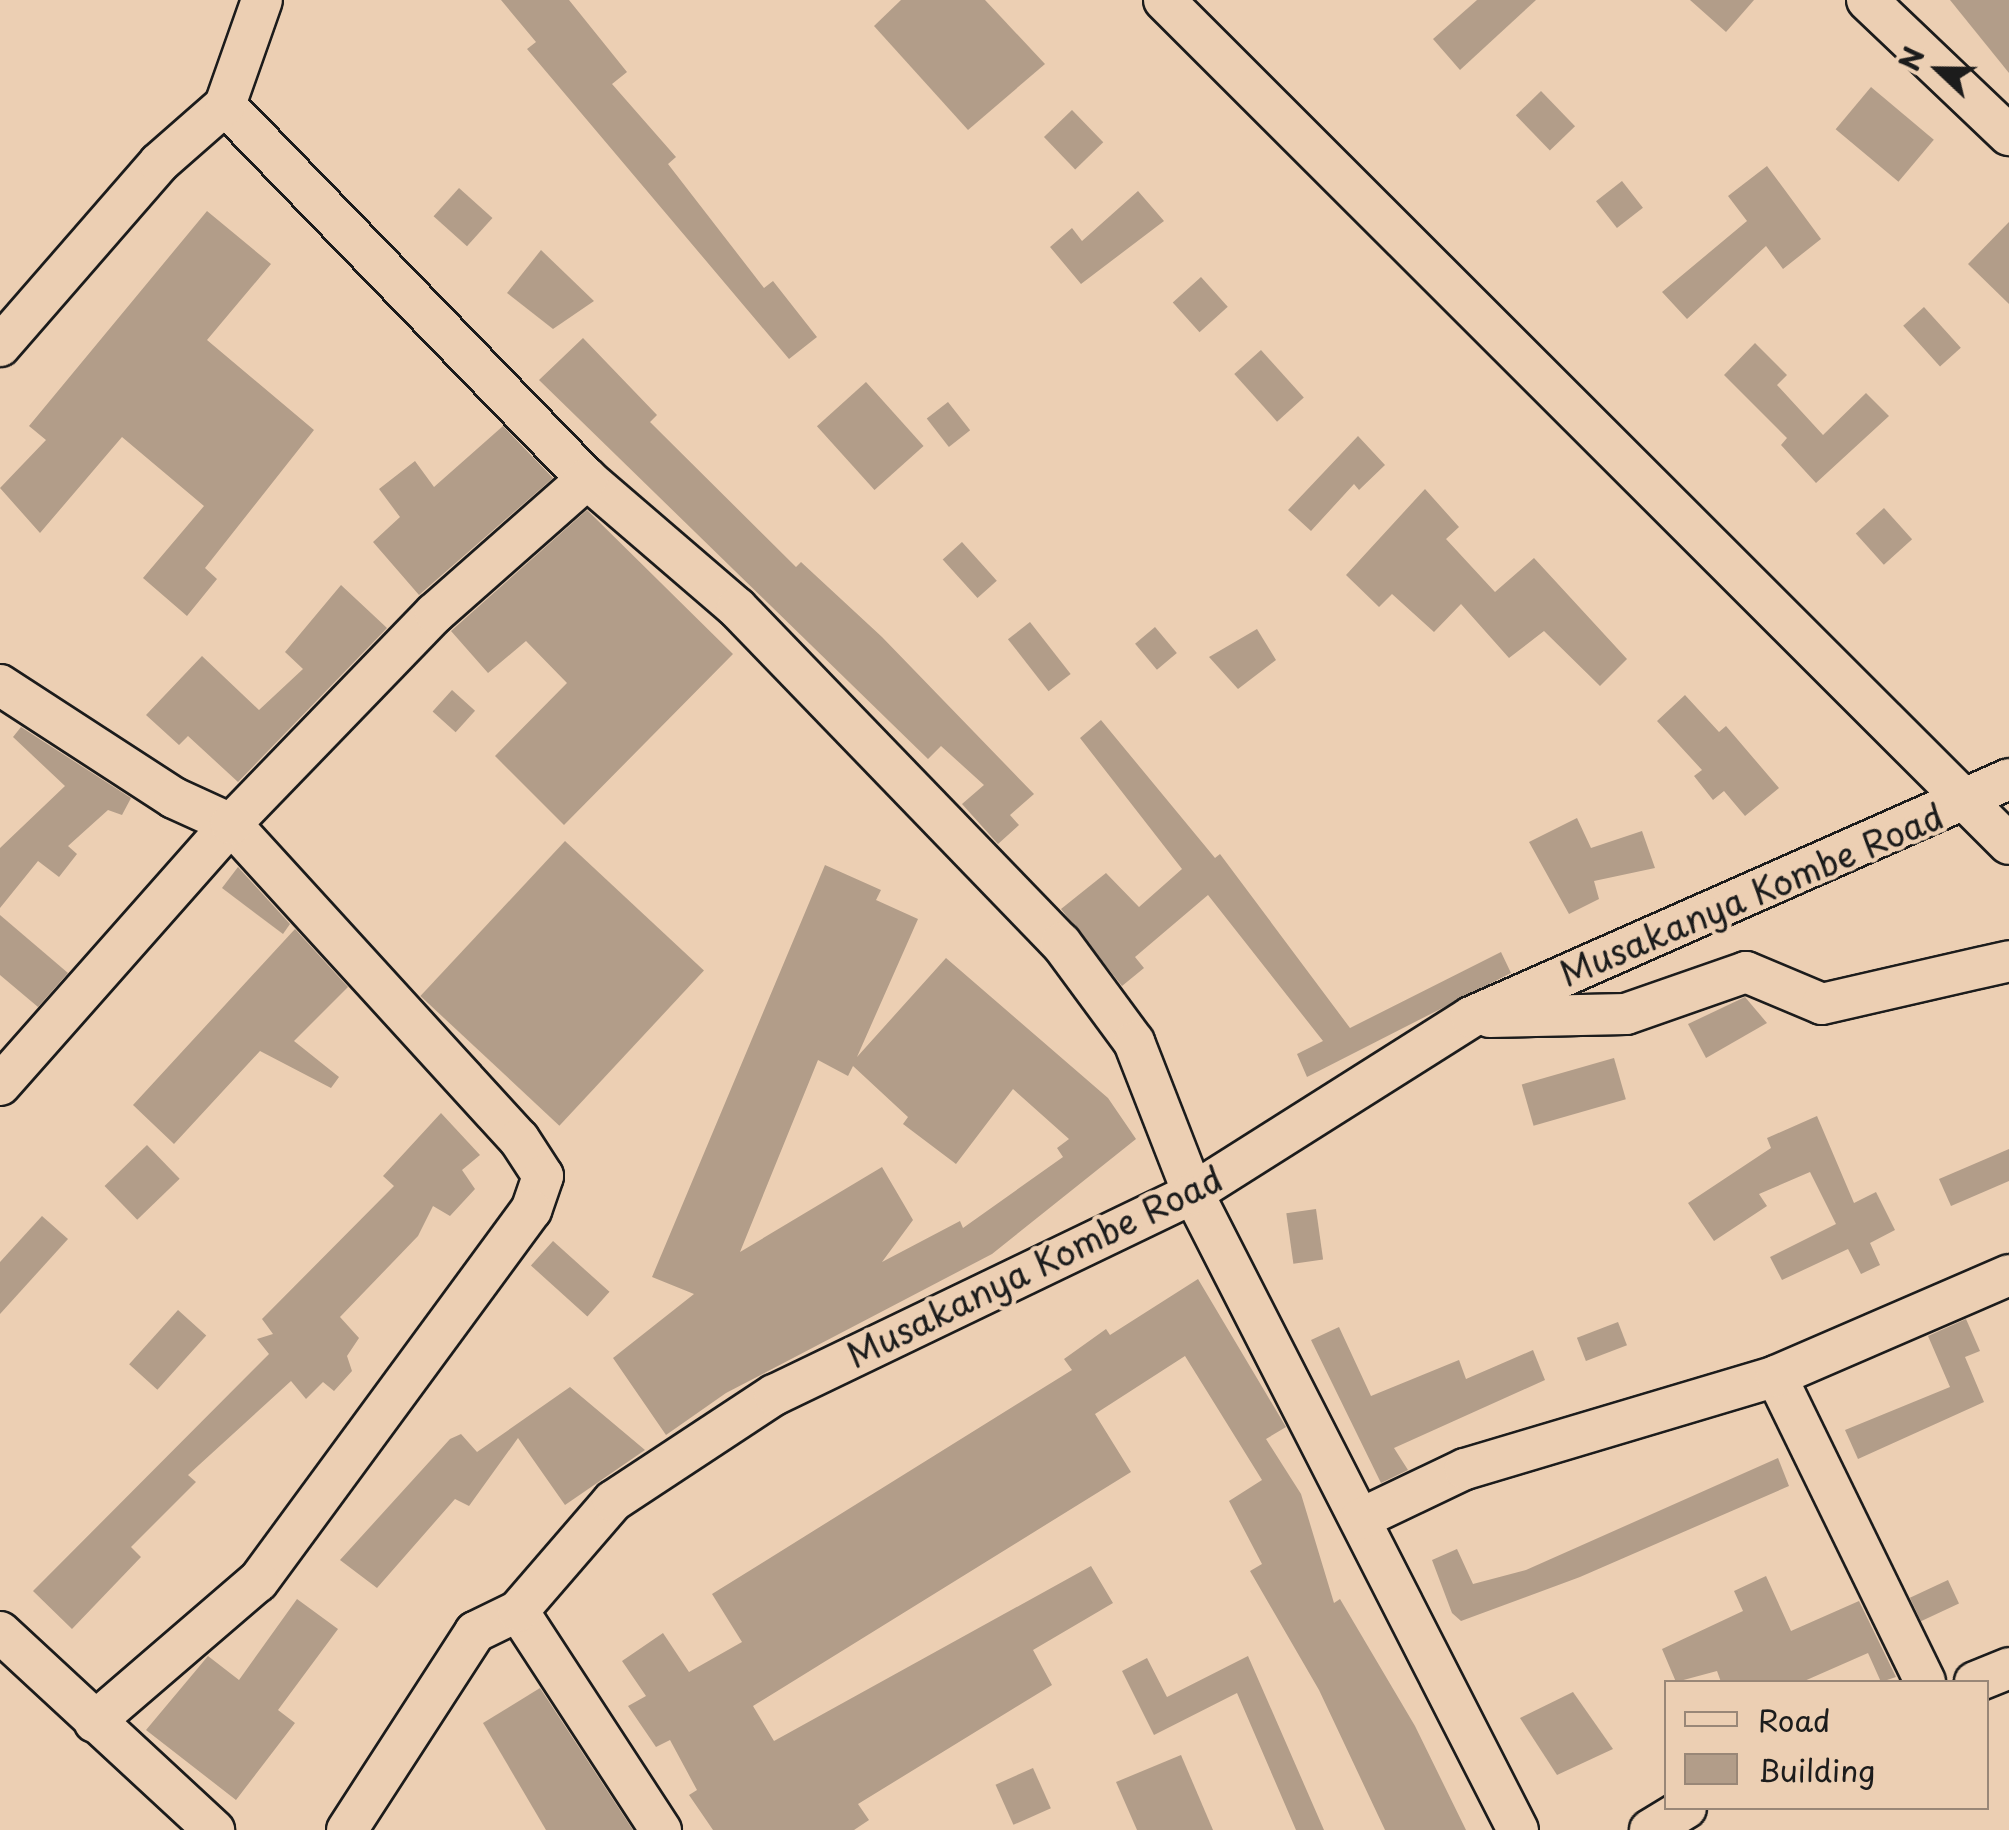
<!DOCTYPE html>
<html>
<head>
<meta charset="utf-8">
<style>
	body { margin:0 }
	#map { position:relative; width:2009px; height:1830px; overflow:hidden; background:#eccfb3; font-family:"Playpen Sans",sans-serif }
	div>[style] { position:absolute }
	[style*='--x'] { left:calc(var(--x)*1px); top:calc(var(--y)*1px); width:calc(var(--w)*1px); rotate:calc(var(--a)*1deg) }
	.building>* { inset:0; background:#b29d89; transform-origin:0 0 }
	.roads { filter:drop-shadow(2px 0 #1c1c1c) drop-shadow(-2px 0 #1c1c1c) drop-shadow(0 2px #1c1c1c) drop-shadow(0 -2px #1c1c1c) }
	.minor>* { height:40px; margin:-20px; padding:0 20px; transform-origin:20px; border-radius:20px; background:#eccfb3 }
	span { translate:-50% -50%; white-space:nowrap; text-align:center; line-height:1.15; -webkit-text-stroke:9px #eccfb3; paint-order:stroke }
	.street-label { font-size:35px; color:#1c1c1c }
	.legend { position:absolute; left:1664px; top:1680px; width:325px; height:130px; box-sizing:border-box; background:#eccfb3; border:2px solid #998777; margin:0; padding:12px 18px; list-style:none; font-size:30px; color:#1c1c1c }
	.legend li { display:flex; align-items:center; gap:20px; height:50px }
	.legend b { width:50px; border:2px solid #998777 }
	.north { position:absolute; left:1889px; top:20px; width:100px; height:100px; -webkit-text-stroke:8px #eccfb3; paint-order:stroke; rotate:292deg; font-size:28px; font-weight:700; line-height:40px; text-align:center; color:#1c1c1c }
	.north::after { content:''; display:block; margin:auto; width:35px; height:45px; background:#1c1c1c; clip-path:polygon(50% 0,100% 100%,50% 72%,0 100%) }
</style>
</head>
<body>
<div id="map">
	<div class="building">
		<i style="clip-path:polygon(501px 0,569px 0,627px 72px,612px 84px,676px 157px,668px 164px,764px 288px,773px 281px,817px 337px,789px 359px,527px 49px,536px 42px)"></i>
		<i style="clip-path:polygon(901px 0,985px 0,1045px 64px,968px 130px,874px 26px)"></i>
		<i style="clip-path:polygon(1477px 0,1536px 0,1460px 70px,1433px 39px)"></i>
		<i style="clip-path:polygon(1690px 0,1754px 0,1726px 32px)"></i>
		<i style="clip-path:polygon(1950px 0,2009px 0,2009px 73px)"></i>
		<i style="left:1871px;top:87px;width:82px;height:55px;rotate:40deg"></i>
		<i style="left:1541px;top:91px;width:49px;height:35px;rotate:46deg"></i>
		<i style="left:1072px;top:110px;width:45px;height:39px;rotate:46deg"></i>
		<i style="clip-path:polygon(1767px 166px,1821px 239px,1783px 269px,1766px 246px,1687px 319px,1662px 292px,1747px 221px,1728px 196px)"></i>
		<i style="left:1622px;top:181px;width:34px;height:33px;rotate:52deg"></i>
		<i style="left:459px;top:188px;width:45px;height:38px;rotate:42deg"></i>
		<i style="clip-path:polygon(1138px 191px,1164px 221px,1081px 284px,1050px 247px,1072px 228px,1082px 241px)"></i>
		<i style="clip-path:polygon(207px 211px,271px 264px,207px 340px,314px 430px,205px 568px,217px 579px,187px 616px,143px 578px,204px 506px,122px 437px,40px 533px,0 488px,46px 440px,29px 426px)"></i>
		<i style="clip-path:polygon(2009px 222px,2009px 304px,1968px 264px)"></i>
		<i style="clip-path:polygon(541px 250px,594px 301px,553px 329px,507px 293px)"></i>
		<i style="left:1201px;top:277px;width:40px;height:38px;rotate:48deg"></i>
		<i style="left:1924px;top:307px;width:55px;height:28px;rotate:48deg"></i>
		<i style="clip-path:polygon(583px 338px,657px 415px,650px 422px,796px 567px,801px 562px,882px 637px,1034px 794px,1010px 815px,1019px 825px,998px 844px,962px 804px,984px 785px,941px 746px,928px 759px,539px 380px)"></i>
		<i style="clip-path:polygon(1755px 343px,1787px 375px,1777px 385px,1823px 435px,1866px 393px,1889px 416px,1816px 483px,1781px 445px,1787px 438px,1724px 375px)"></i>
		<i style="left:1261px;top:350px;width:64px;height:36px;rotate:48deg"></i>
		<i style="left:866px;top:382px;width:86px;height:66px;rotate:48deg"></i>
		<i style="left:948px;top:402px;width:36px;height:27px;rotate:52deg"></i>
		<i style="clip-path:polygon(503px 426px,553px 478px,419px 595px,373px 542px,400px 517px,379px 489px,415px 461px,434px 487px)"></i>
		<i style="clip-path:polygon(1358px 436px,1385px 465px,1359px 490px,1354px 484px,1311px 531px,1288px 510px)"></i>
		<i style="clip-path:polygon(1425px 489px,1459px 527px,1446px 539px,1495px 592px,1534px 558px,1627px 659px,1600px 686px,1544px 631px,1509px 658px,1461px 604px,1434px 632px,1392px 594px,1379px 607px,1346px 575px)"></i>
		<i style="left:1884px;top:508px;width:42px;height:38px;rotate:48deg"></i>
		<i style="clip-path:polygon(587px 510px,733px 654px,564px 825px,495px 756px,567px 683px,526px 641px,488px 673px,451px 631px)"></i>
		<i style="left:962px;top:542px;width:52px;height:26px;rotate:48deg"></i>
		<i style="clip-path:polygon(341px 585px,387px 628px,238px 782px,188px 736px,179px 745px,146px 715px,202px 656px,259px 710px,303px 669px,285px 652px)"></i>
		<i style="left:1030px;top:622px;width:66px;height:28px;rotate:52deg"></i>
		<i style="left:1155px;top:627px;width:34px;height:26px;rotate:50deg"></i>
		<i style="clip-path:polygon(1257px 629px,1276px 660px,1238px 689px,1209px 657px)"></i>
		<i style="left:452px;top:690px;width:31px;height:29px;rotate:42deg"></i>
		<i style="clip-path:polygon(1685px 695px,1719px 732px,1726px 726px,1779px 788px,1745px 816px,1724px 791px,1713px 800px,1694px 776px,1702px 770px,1657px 721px)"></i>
		<i style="clip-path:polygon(1101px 720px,1215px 858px,1220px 854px,1350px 1028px,1501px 952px,1511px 973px,1307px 1077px,1297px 1054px,1323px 1041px,1208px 895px,1135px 957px,1144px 968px,1122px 986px,1061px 909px,1106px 873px,1139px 907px,1182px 869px,1080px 738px)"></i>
		<i style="clip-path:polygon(21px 727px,131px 798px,122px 815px,108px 810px,68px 846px,77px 854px,59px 877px,38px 861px,0 908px,0 848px,65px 786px,13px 737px)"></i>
		<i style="clip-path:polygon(1577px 818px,1591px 848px,1642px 831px,1655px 868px,1594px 881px,1599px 899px,1569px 914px,1529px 842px)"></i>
		<i style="left:565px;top:841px;width:190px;height:212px;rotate:43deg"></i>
		<i style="clip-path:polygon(evenodd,825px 865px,881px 890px,876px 900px,918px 919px,857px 1057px,946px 958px,1108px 1098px,1136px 1139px,992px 1254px,726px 1393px,666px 1435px,613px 1358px,694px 1294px,652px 1277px,825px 865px,818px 1060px,848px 1076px,853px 1066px,908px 1117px,903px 1124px,956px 1164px,1013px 1089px,1069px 1139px,1057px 1148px,1063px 1157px,963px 1228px,960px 1221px,882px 1262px,913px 1220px,882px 1167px,740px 1252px,818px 1060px)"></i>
		<i style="clip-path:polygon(238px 867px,290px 924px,283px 934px,222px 888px)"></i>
		<i style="clip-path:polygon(0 915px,68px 973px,38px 1007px,0 975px)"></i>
		<i style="clip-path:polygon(295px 929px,348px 987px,294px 1041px,339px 1077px,331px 1088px,260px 1051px,174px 1144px,133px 1105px)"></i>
		<i style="clip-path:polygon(1745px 997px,1767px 1023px,1706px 1058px,1688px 1024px)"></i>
		<i style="left:1614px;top:1058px;width:43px;height:96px;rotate:74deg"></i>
		<i style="clip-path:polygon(441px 1113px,480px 1155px,462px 1170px,475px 1189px,450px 1216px,433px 1206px,418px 1236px,340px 1317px,359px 1338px,347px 1356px,352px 1371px,334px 1391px,323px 1382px,306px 1399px,291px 1381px,188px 1475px,196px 1482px,131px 1547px,141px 1557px,72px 1629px,33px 1591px,269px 1354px,257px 1339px,273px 1334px,262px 1319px,394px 1186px,383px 1176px)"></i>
		<i style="clip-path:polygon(1817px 1116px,1854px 1203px,1876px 1192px,1895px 1230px,1870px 1243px,1880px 1265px,1861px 1274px,1848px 1249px,1782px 1280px,1770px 1257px,1836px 1224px,1810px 1172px,1759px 1194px,1767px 1206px,1714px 1241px,1688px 1203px,1771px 1148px,1767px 1138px)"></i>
		<i style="left:147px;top:1145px;width:47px;height:59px;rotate:46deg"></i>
		<i style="clip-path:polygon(2009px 1149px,2009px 1181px,1951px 1206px,1939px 1179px)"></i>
		<i style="left:1316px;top:1209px;width:51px;height:30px;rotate:82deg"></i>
		<i style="clip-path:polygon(42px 1216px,68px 1239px,0 1314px,0 1262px)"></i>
		<i style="left:553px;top:1241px;width:76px;height:33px;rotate:42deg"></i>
		<i style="clip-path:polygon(1198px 1279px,1286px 1427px,1266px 1439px,1301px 1494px,1334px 1603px,1340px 1599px,1415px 1726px,1466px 1830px,1385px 1830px,1319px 1690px,1250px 1571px,1262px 1564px,1229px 1501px,1262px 1480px,1185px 1356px,1095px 1414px,1131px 1472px,753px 1706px,774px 1741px,1091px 1566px,1113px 1603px,1033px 1650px,1052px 1685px,858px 1804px,869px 1820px,854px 1830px,713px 1830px,689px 1795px,697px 1790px,670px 1740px,656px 1747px,628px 1706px,646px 1696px,622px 1661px,663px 1633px,689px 1672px,742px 1642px,712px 1594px,1072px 1370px,1064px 1359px,1106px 1329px,1110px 1335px)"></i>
		<i style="left:178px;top:1310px;width:38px;height:73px;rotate:42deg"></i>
		<i style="clip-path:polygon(1966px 1319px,1980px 1351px,1965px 1357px,1984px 1402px,1858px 1459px,1845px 1430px,1950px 1387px,1928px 1336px)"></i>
		<i style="left:1618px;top:1322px;width:25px;height:44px;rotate:69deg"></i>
		<i style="clip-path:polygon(1339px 1327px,1371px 1396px,1459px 1360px,1466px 1379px,1533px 1350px,1545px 1380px,1394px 1448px,1408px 1470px,1381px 1483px,1311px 1340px)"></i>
		<i style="clip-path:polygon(570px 1387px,645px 1450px,565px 1505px,518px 1438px,469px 1506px,455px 1499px,377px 1588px,340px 1560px,450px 1439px,461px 1434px,477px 1452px)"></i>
		<i style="clip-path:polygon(1778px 1458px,1789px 1486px,1580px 1577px,1461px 1621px,1452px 1613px,1432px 1560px,1457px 1549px,1473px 1584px,1526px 1570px)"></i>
		<i style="clip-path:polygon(1766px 1576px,1791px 1631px,1859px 1601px,1896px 1677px,1881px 1682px,1868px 1653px,1802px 1682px,1721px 1682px,1717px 1671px,1676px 1682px,1662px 1649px,1743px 1611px,1734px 1591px)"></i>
		<i style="left:1948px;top:1580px;width:26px;height:42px;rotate:65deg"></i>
		<i style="clip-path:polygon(297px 1599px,338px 1629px,278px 1710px,295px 1723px,236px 1800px,146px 1730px,208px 1656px,239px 1680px)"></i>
		<i style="clip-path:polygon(1248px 1656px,1324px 1830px,1296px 1830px,1237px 1693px,1154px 1735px,1122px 1671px,1147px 1658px,1167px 1697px)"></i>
		<i style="clip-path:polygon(540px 1688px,633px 1830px,546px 1830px,483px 1723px)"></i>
		<i style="clip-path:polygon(1573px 1692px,1613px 1749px,1557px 1775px,1520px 1718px)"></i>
		<i style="clip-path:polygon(1181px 1755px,1213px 1830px,1137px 1830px,1116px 1782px)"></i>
		<i style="left:1033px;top:1768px;width:44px;height:41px;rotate:66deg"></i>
	</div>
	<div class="roads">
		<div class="minor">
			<i style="--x:1164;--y:0;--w:1194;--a:44.97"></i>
			<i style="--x:1867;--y:0;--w:196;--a:43.6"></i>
			<i style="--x:225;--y:105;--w:520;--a:45.93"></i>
			<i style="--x:587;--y:479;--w:198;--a:40.7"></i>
			<i style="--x:737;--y:608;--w:466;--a:46"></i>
			<i style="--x:1061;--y:943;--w:123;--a:53.6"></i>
			<i style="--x:1134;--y:1042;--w:162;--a:68.7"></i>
			<i style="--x:1193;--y:1193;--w:715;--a:62.97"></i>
			<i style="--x:0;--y:346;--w:242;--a:-49"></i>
			<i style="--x:159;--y:163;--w:88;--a:-41.3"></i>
			<i style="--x:225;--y:105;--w:111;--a:-70.6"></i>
			<i style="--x:0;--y:685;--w:207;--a:33"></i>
			<i style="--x:174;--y:798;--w:63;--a:24.5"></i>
			<i style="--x:231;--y:824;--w:427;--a:47.6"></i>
			<i style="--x:519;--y:1139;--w:44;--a:57"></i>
			<i style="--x:543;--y:1176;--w:36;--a:109"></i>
			<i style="--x:531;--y:1210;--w:461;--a:126.3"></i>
			<i style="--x:258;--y:1581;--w:216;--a:139.3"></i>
			<i style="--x:1490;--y:1017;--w:136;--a:-1.3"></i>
			<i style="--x:1626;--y:1014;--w:127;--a:-19.3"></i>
			<i style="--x:1746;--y:972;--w:82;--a:22.8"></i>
			<i style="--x:1822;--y:1004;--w:192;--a:-12.9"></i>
			<i style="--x:0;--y:1085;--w:349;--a:-48.5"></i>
			<i style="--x:231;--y:824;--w:293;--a:-46"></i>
			<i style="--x:435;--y:613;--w:203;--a:-41.4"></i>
			<i style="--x:1776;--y:1376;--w:340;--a:64"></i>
			<i style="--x:1360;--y:1519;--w:116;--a:-25.5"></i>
			<i style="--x:1465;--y:1469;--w:325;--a:-16.6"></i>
			<i style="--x:1776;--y:1376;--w:254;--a:-23.4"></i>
			<i style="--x:518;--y:1611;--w:262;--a:56.9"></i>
			<i style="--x:0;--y:1632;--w:292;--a:42.8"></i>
			<i style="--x:1975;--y:1682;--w:37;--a:-22"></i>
			<i style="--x:347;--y:1830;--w:236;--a:-57.1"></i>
			<i style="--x:475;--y:1632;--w:48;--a:-26"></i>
			<i style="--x:518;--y:1611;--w:145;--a:-49.2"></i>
			<i style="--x:613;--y:1501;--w:193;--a:-33.4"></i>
			<i style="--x:774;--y:1395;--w:465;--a:-25.7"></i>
			<i style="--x:1193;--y:1193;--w:329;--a:-32.3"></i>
			<i style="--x:1471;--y:1017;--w:588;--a:-23.86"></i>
			<i style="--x:1650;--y:1830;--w:42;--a:-31.4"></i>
		</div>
	</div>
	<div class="street-label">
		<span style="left:1751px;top:894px;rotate:-23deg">Musakanya Kombe Road</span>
		<span style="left:1034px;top:1266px;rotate:-26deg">Musakanya Kombe Road</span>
	</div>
	<ul class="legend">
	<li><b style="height:12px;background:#eccfb3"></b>Road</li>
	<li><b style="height:28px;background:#b29d89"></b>Building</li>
	</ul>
	<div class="north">N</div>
</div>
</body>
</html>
